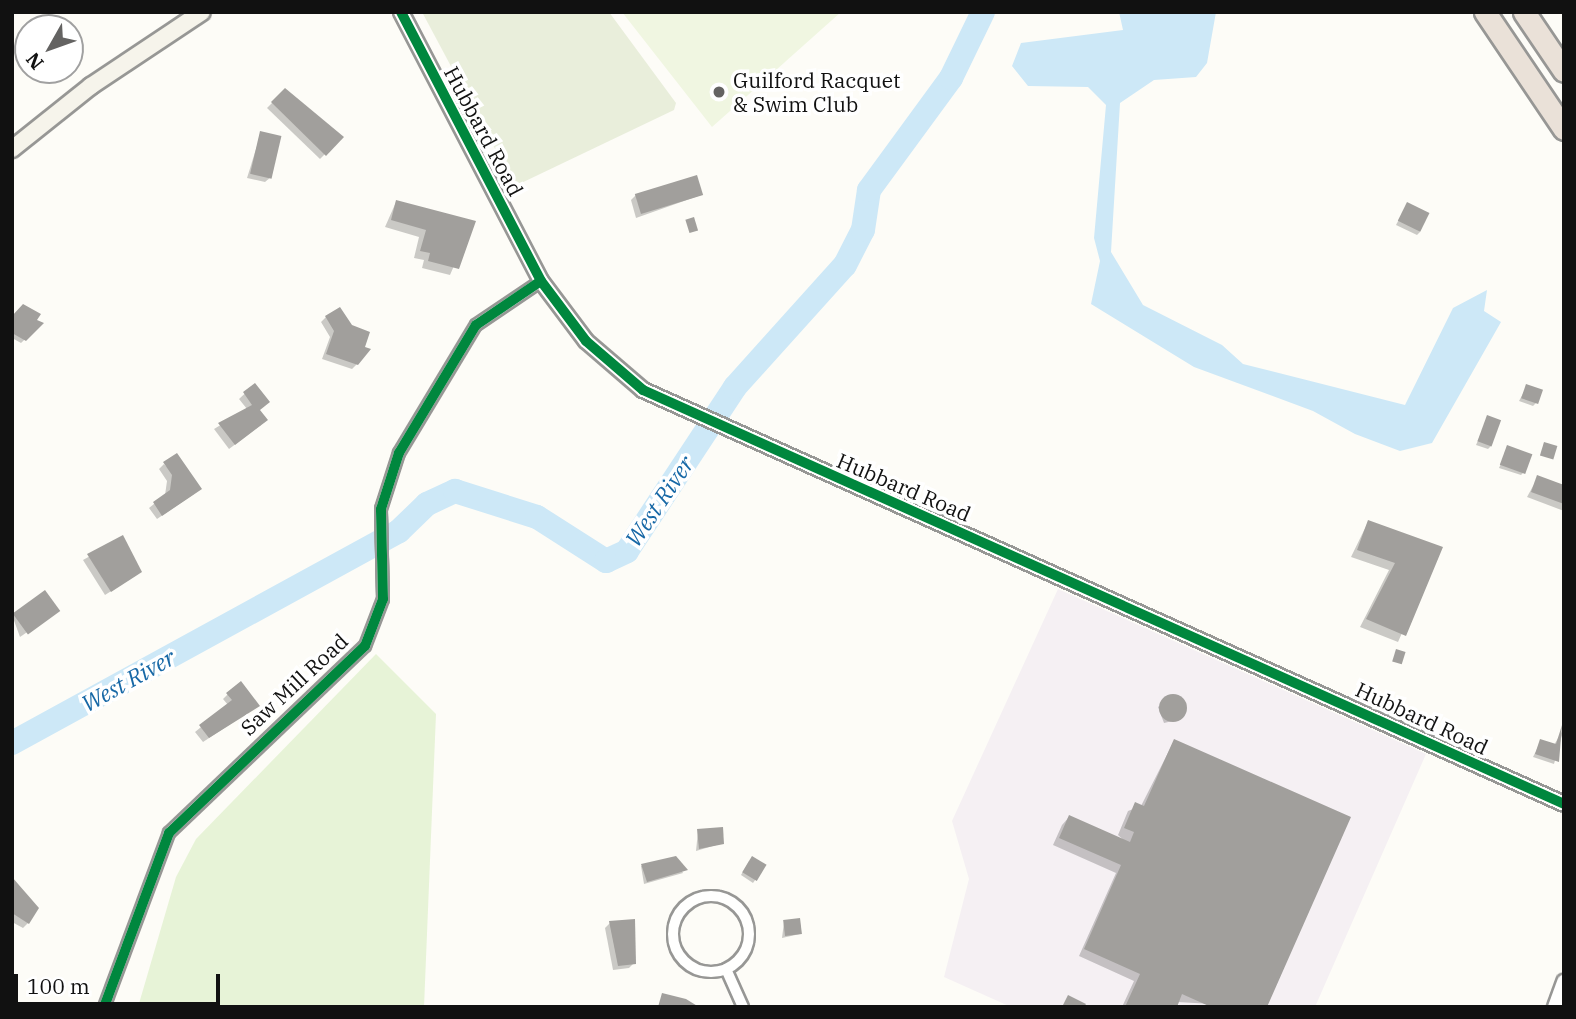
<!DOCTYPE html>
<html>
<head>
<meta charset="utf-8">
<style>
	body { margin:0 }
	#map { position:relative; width:1576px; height:1019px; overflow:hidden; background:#fdfcf7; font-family:"IBM Plex Serif",serif }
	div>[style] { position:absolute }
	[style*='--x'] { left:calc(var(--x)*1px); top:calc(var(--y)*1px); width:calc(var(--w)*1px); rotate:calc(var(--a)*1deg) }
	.industrial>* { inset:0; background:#f5f0f3 }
	.green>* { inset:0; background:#e7f3d7 }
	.cemetery>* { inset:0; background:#e9eedb }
	.pitch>* { inset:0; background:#f0f6e1 }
	.water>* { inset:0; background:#cde8f7 }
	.shadow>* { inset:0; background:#0003 }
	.river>* { height:24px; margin:-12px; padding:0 12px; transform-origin:12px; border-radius:12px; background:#cde8f7 }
	.building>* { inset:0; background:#a19f9c; transform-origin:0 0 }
	.round { border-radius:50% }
	.roads { filter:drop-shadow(2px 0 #979795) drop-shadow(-2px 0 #979795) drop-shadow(0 2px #979795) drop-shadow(0 -2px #979795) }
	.minor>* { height:10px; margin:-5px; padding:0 5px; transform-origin:5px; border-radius:5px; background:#fffffe }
	.minor>.ring { margin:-5px; padding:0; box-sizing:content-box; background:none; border:10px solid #fffffe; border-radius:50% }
	.tertiary>* { height:14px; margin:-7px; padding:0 7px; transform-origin:7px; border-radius:7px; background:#fffffe }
	.secondary>* { height:16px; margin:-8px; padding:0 8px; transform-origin:8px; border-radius:8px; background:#f6f4eb }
	.motorway>* { height:21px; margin:-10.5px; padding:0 10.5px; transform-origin:10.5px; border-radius:10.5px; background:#eae1d8 }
	.cycleway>* { height:10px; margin:-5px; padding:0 5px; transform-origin:5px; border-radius:5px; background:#00873e }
	.dots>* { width:19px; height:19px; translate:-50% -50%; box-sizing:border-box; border:4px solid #fff; border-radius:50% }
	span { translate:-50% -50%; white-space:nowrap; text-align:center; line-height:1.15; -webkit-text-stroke:7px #fff; paint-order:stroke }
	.poi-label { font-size:21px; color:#111 }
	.left { translate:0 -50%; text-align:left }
	.street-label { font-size:21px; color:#111 }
	.water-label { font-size:23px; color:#1768a6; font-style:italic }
	.frame { position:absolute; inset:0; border:14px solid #111; pointer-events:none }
	.north { position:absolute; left:14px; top:14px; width:70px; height:70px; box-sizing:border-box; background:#fff; border:2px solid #a0a0a0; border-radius:50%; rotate:230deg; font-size:19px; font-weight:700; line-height:28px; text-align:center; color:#111 }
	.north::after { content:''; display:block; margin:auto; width:24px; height:32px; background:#646362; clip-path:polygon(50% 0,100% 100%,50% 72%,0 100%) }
	.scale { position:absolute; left:14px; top:974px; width:206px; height:32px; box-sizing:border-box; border:4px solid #111; border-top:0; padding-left:9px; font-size:21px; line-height:24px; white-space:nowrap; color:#111; -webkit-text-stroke:5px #fff; paint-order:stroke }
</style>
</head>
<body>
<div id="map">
	<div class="industrial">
		<i style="clip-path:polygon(1058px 589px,1426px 754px,1315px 1007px,1011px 1007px,944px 977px,969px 879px,952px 821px)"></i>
	</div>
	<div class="green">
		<i style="clip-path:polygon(376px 654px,436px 714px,424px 1007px,138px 1007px,176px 877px,196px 839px)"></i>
	</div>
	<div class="cemetery">
		<i style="clip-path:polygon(422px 12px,609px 12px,676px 103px,674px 110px,515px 186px)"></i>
	</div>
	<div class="pitch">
		<i style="clip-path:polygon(622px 12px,841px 12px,712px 127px)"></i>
	</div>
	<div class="water">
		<i style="clip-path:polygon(1119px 12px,1216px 12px,1207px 63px,1196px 77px,1154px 80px,1120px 103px,1111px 252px,1143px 305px,1222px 345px,1243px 364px,1405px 405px,1453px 308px,1487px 290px,1484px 311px,1501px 322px,1432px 443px,1400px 451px,1355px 434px,1313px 411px,1194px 367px,1091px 304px,1100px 261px,1094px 238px,1106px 105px,1088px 87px,1028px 86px,1012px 66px,1021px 43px,1123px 30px)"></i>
	</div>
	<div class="shadow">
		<i style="clip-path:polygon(285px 90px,342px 137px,320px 159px,267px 108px)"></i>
		<i style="clip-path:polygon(261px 133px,271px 177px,265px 182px,247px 178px)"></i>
		<i style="clip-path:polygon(636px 195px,701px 195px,636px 218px,631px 200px)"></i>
		<i style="clip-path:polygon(396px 202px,473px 222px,450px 275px,422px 268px,424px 260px,414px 258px,419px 237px,385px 227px)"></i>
		<i style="clip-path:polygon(1407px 204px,1420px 232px,1417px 235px,1396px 225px)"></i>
		<i style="clip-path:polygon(12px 317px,35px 321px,41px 324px,21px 343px,12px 338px)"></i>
		<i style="clip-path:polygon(326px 317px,357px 364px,352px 369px,322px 359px,330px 337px,321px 322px)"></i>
		<i style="clip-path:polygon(254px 385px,261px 425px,229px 449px,214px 429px,247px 409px,239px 399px)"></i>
		<i style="clip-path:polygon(1527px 386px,1536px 403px,1533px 406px,1519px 401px)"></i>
		<i style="clip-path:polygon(1488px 417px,1491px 446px,1488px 449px,1476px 445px)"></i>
		<i style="clip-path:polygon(1508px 447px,1524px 472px,1521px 475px,1499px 468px)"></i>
		<i style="clip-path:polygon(164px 464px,194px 494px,157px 519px,149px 508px,165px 495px,167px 481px,159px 469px)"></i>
		<i style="clip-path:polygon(1538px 477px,1564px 487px,1564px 511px,1527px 497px)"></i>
		<i style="clip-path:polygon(1368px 522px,1440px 548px,1398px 642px,1360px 627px,1389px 570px,1351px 557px)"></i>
		<i style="clip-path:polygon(122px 538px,135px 576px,105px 595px,83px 560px)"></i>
		<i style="clip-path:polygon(45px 592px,52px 615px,20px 637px,12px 615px)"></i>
		<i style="clip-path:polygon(228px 694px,258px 706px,203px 742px,195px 732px,228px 705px,223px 699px)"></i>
		<i style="clip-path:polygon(1173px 695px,1180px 698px,1181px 719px,1164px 723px,1158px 707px)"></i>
		<i style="clip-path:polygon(1564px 728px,1554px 764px,1533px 757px,1541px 741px,1554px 745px)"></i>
		<i style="clip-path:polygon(1174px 741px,1265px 1007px,1177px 1002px,1175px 1007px,1122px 1007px,1134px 981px,1079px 956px,1116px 873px,1053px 845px,1062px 825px,1069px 817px,1127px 843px,1118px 835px,1128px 811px,1141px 806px)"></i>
		<i style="clip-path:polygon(698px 831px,723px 843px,696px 851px)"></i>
		<i style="clip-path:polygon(675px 858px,683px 873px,644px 884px,641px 866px)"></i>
		<i style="clip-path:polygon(749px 861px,765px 866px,753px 883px,741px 875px)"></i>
		<i style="clip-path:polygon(12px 879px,28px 923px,23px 928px,12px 922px)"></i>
		<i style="clip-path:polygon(784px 922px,800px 934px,782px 938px)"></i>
		<i style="clip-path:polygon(610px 923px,634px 963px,629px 968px,613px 970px,605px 928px)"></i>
	</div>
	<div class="river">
		<i style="--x:12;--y:743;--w:441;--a:-28.7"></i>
		<i style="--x:399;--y:531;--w:39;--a:-44"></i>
		<i style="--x:427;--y:504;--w:31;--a:-25"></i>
		<i style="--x:455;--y:491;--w:86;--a:17.6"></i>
		<i style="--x:537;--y:517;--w:82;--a:32.5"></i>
		<i style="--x:606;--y:561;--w:23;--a:-25"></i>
		<i style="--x:627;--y:551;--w:196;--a:-56.6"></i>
		<i style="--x:735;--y:387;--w:164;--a:-48"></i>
		<i style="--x:845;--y:265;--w:39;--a:-63"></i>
		<i style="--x:863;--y:230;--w:40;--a:-81.5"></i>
		<i style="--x:869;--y:190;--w:139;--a:-53.8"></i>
		<i style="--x:951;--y:78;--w:73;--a:-64.1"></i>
	</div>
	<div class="building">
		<i style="clip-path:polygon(285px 88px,344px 137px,326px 156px,271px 102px)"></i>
		<i style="left:260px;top:131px;width:22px;height:44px;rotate:13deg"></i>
		<i style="left:697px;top:175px;width:21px;height:65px;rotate:73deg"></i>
		<i style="clip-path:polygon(396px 200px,476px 221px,459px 269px,428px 261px,430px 253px,420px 251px,426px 230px,391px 220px)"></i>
		<i style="left:1407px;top:202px;width:25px;height:21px;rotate:26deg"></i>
		<i style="left:694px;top:217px;width:14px;height:9px;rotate:73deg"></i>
		<i style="clip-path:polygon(23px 304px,41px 314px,37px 320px,44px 323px,26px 341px,12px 333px,12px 316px)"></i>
		<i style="clip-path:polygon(340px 307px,352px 325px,370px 332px,365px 347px,371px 349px,358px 365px,326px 354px,334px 331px,325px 316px)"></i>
		<i style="clip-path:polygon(255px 383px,270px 402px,260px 410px,268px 420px,235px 445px,218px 423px,252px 405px,243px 392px)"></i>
		<i style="left:1526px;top:384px;width:18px;height:15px;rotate:19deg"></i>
		<i style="left:1487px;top:415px;width:15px;height:28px;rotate:20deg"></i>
		<i style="left:1544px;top:442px;width:14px;height:14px;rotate:17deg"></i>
		<i style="left:1507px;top:445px;width:27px;height:21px;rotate:20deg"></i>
		<i style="clip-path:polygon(177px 453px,202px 489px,162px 516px,153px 502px,170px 490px,172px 475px,163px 462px)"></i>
		<i style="clip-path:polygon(1537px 475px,1564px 485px,1564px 504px,1531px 492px)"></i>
		<i style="clip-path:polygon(1368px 520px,1443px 547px,1406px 636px,1366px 619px,1395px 563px,1357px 550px)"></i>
		<i style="clip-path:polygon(123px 535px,142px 572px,111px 592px,87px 554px)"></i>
		<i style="left:45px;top:590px;width:26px;height:40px;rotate:54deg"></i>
		<i style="left:1396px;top:649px;width:10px;height:13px;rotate:17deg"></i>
		<i style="clip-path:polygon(241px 681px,260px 706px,209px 738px,199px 725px,232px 700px,226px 693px)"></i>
		<i class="round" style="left:1159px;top:694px;width:28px;height:28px"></i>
		<i style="clip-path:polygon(1562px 725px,1559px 762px,1535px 754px,1540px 739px,1556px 744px)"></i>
		<i style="clip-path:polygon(1174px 739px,1351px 817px,1267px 1007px,1211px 1007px,1182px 994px,1177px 1007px,1125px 1007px,1140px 974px,1084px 949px,1121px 865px,1059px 838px,1069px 815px,1130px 842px,1134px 832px,1124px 828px,1135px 802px,1144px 806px)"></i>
		<i style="clip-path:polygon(723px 827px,724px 844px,699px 849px,697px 829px)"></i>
		<i style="clip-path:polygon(676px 856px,688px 870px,647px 882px,641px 864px)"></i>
		<i style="left:752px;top:856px;width:17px;height:19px;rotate:31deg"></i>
		<i style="clip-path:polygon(12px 877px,39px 908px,29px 924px,12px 913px)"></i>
		<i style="left:800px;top:918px;width:16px;height:17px;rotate:83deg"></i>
		<i style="clip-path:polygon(635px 919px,636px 964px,618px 966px,609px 921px)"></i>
		<i style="clip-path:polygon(662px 993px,686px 999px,699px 1007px,658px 1007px)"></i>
		<i style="clip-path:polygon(1068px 995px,1086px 1004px,1084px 1007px,1062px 1007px)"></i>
	</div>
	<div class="roads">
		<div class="minor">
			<i class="ring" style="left:673px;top:896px;width:66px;height:66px"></i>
			<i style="--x:726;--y:969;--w:42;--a:65.9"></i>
			<i style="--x:104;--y:1007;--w:186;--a:-69.5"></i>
			<i style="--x:169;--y:833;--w:271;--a:-43.7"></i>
			<i style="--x:365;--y:646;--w:50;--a:-69"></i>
			<i style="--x:383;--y:599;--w:90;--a:-91.3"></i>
			<i style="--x:381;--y:509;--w:59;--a:-72.2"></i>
			<i style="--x:399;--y:453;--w:149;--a:-59"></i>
			<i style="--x:476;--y:325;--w:78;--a:-34.1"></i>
		</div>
		<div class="tertiary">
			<i style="--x:401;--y:12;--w:303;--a:62.5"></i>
			<i style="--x:541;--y:281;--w:75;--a:53.1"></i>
			<i style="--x:586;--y:341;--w:75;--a:40.7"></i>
			<i style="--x:643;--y:390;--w:1010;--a:24.2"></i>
			<i style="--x:1555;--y:1007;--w:27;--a:-70"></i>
		</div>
		<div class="secondary">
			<i style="--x:12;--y:149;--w:101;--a:-38.6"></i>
			<i style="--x:91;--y:86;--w:133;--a:-33.7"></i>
		</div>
		<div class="motorway">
			<i style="--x:1485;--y:12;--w:141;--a:56"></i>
			<i style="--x:1524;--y:12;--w:71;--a:55.9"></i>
		</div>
	</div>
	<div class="cycleway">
		<i style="--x:401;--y:12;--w:303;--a:62.5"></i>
		<i style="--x:541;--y:281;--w:75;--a:53.1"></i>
		<i style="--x:586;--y:341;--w:75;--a:40.7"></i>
		<i style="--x:643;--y:390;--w:1010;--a:24.2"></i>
		<i style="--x:104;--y:1007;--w:186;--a:-69.5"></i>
		<i style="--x:169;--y:833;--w:271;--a:-43.7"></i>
		<i style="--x:365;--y:646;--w:50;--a:-69"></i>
		<i style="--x:383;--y:599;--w:90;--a:-91.3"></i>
		<i style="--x:381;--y:509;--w:59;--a:-72.2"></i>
		<i style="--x:399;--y:453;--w:149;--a:-59"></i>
		<i style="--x:476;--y:325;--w:78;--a:-34.1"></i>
	</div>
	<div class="dots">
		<i style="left:719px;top:92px;background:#646362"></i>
	</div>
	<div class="poi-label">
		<span class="left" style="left:733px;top:92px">Guilford Racquet<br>&amp; Swim Club</span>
	</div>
	<div class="street-label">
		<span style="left:484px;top:131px;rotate:62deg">Hubbard Road</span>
		<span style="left:904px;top:487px;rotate:23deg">Hubbard Road</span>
		<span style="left:294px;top:684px;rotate:-43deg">Saw Mill Road</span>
		<span style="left:1422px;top:718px;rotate:25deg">Hubbard Road</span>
	</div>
	<div class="water-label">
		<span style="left:659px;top:501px;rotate:-56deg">West River</span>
		<span style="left:128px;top:680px;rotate:-29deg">West River</span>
	</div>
	<div class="frame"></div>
	<div class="north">N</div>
	<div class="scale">100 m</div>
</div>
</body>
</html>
